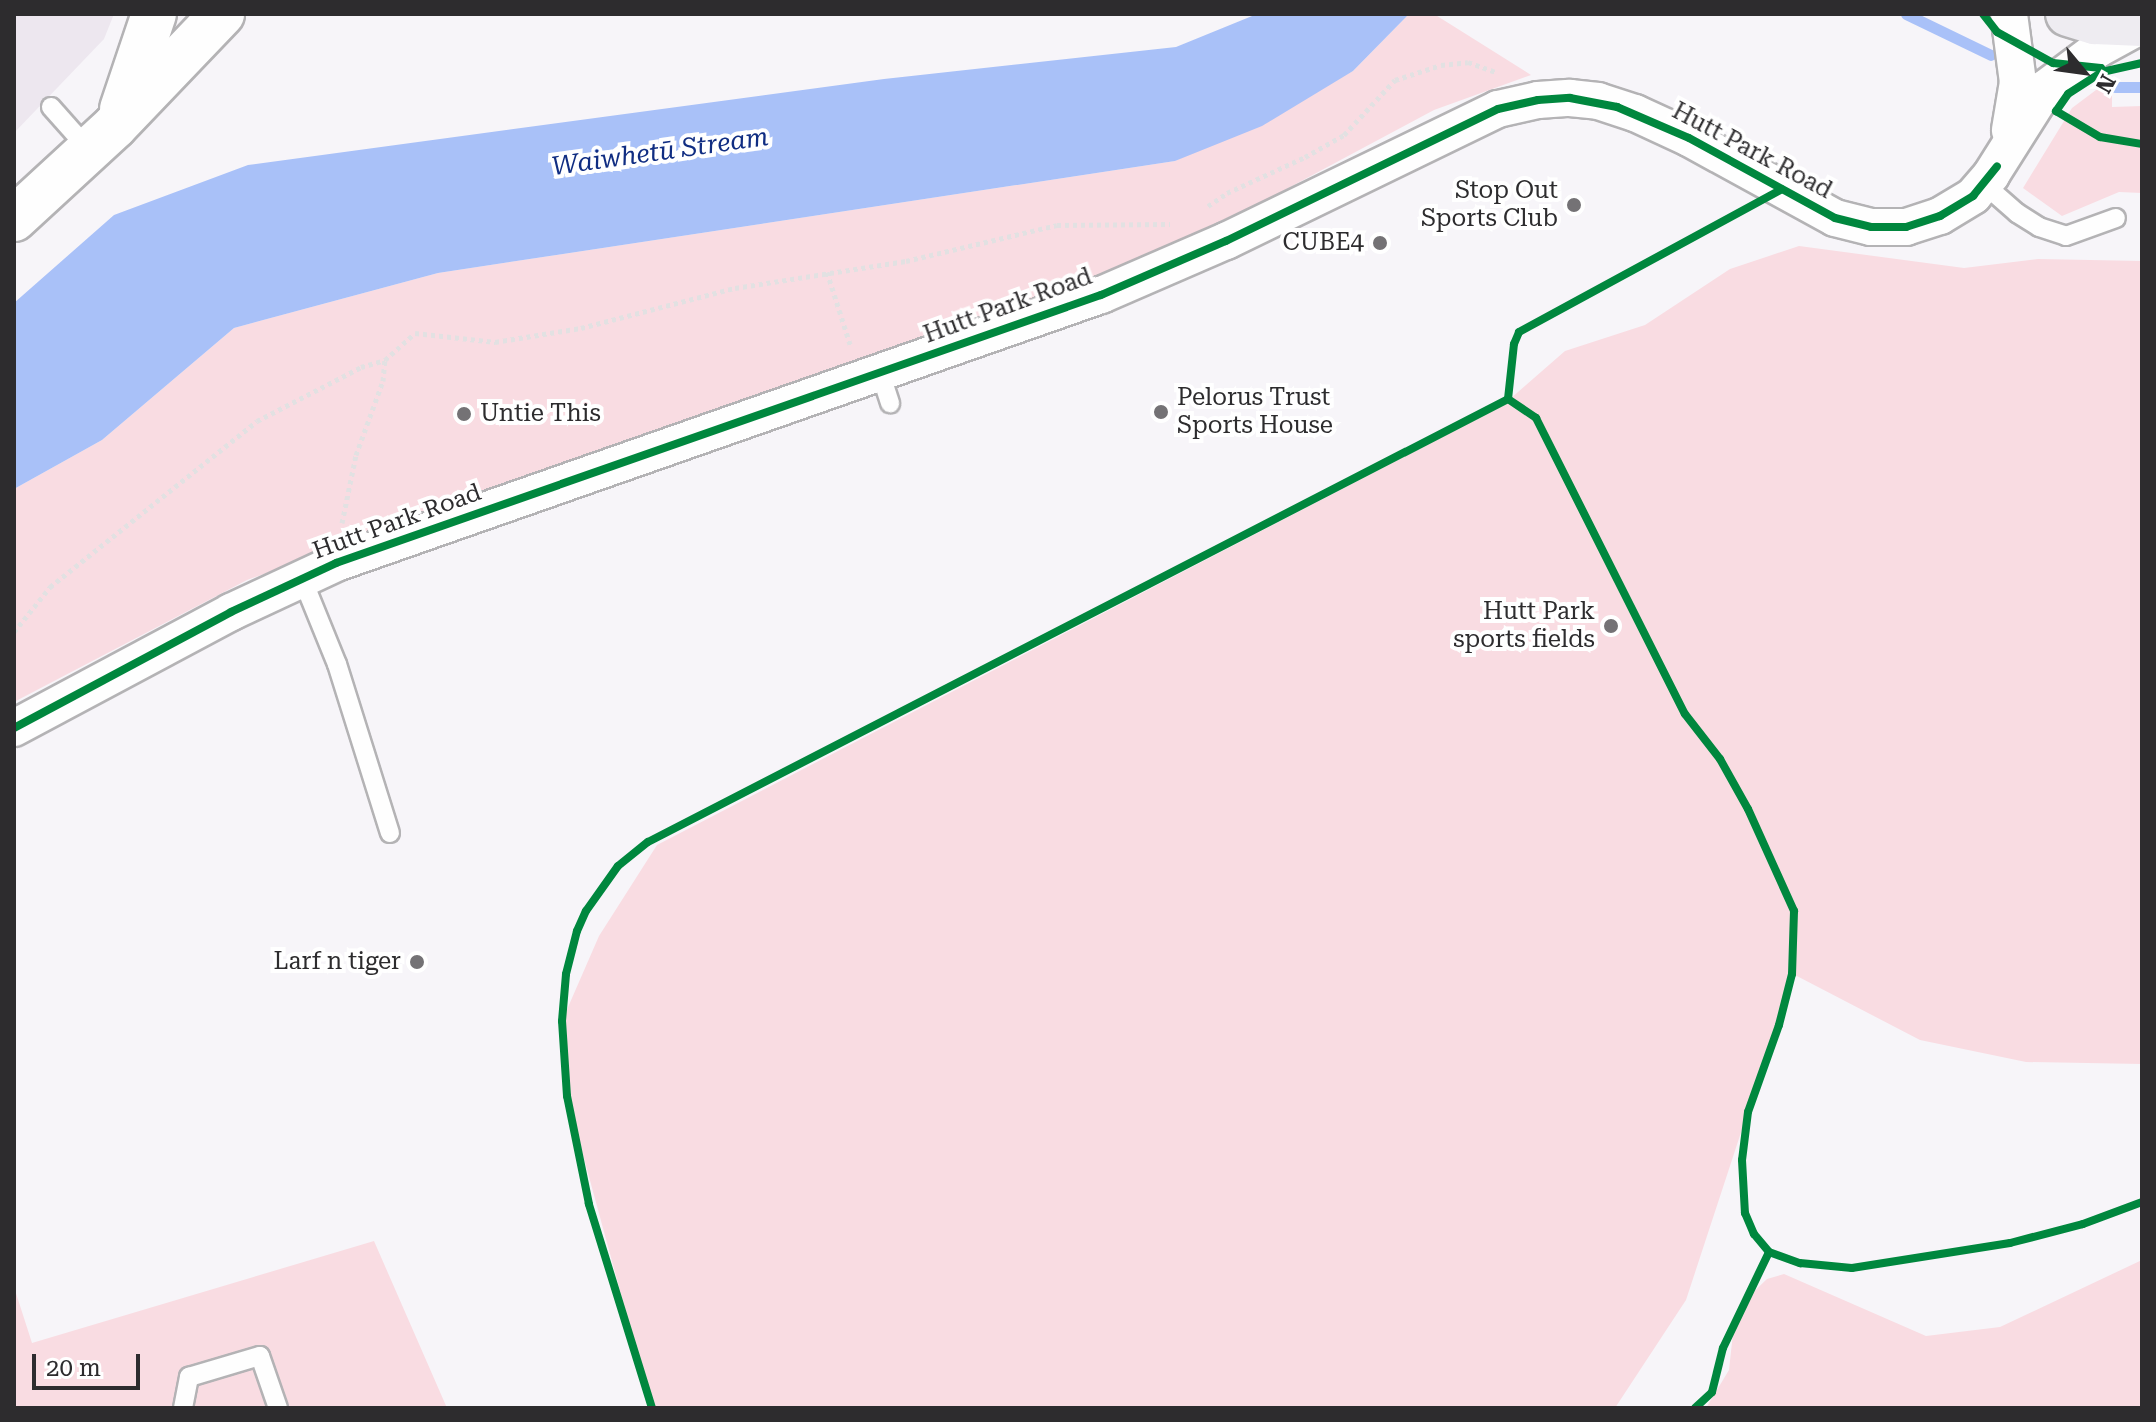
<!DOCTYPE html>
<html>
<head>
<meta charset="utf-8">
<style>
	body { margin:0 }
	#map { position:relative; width:2156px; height:1422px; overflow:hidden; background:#f7f5f9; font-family:"Roboto Serif",serif }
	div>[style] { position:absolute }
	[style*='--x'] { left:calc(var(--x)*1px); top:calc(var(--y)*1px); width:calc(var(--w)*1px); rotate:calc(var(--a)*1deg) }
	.built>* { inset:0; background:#ede7ef }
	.green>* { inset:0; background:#f9dce2 }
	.water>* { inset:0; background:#a9c1f8 }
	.stream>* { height:11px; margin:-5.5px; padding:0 5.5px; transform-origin:5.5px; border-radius:5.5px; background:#a9c1f8 }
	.path>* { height:5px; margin-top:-2.5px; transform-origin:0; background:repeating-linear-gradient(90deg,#e2e1e2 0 4px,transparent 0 8px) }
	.roads { filter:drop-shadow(2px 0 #b4b3b5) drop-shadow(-2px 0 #b4b3b5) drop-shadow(0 2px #b4b3b5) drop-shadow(0 -2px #b4b3b5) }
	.service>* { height:18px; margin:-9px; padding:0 9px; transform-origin:9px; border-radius:9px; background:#fefefe }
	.minor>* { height:36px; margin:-18px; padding:0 18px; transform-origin:18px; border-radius:18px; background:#fefefe }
	.secondary>* { height:44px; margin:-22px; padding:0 22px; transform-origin:22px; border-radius:22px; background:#fefefe }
	.primary>* { height:44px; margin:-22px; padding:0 22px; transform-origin:22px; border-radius:22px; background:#eeecf1 }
	.cycleway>* { height:8px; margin:-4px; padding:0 4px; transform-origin:4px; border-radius:4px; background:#00873e }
	.dots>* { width:22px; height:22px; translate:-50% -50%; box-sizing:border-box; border:4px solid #fff; border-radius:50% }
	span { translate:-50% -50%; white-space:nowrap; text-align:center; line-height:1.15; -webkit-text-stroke:8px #fff; paint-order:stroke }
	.street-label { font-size:24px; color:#2d2c2e }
	.poi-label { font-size:24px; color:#2d2c2e }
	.right { translate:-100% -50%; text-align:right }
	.left { translate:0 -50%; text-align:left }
	.water-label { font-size:26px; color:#102d82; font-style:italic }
	.frame { position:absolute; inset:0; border:16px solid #2d2c2e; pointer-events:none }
	.north { position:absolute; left:2044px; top:32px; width:80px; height:80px; -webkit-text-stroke:6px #fff; paint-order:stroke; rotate:119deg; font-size:22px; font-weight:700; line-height:32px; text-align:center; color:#2d2c2e }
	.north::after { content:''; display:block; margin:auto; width:28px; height:36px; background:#2d2c2e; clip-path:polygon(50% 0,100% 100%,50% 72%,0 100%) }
	.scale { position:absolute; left:32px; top:1354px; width:108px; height:36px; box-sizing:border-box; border:4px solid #2d2c2e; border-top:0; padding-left:10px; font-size:24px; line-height:28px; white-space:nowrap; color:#2d2c2e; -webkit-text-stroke:6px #fff; paint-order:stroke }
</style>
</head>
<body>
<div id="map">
	<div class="built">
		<i style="clip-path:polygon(14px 14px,114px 14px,104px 39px,14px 133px)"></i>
	</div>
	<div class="green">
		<i style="clip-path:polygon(1409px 14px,1434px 14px,1531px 75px,1434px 110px,1262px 202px,1063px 293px,247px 580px,14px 702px,14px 489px,102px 440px,234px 328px,438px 273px,1175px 161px,1353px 71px)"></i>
		<i style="clip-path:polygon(2112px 78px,2112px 107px,2142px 106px,2142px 193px,2119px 192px,2062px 216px,2023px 188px,2072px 108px)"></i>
		<i style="clip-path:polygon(1799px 246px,1964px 268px,2038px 259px,2142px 261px,2142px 1064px,2026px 1062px,1920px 1040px,1793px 974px,1686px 1300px,1615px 1408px,652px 1408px,567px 1096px,562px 1021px,599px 936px,657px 845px,1502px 406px,1565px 351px,1645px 325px,1730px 269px)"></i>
		<i style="clip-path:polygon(374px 1241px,447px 1408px,14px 1408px,14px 1287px,32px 1343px)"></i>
		<i style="clip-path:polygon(2142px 1260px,2142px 1408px,1706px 1408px,1729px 1370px,1733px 1333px,1742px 1303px,1767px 1279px,1784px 1274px,1926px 1336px,2000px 1327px)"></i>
	</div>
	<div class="water">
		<i style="clip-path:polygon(1257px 14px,1409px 14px,1353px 71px,1262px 126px,1175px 161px,438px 273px,234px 328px,102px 440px,14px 489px,14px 303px,114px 215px,248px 165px,884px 79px,1176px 47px)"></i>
	</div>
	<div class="stream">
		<i style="--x:1906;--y:14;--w:94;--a:25.8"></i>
		<i style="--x:2115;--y:87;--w:27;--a:0"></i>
	</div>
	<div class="path">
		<i style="--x:1208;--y:206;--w:23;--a:-34"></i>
		<i style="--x:1227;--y:193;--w:86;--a:-24.8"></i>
		<i style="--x:1305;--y:157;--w:45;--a:-29.4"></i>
		<i style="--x:1344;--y:135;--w:75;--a:-47.2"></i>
		<i style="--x:1395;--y:80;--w:48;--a:-18.1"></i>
		<i style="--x:1441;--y:65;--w:27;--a:-6"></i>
		<i style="--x:1468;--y:62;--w:29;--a:20"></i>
		<i style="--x:827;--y:272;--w:79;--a:72.3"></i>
		<i style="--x:342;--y:523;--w:69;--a:-78.4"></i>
		<i style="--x:356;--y:455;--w:79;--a:-70"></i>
		<i style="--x:383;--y:381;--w:21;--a:-85"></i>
		<i style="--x:14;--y:632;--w:58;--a:-51.3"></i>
		<i style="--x:50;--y:587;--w:265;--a:-38.7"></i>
		<i style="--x:257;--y:421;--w:117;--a:-27.4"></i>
		<i style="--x:361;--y:367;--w:25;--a:-16"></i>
		<i style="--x:385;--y:360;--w:40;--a:-42"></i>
		<i style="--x:415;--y:333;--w:81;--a:6.4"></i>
		<i style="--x:495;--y:342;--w:87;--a:-9.2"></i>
		<i style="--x:581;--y:328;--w:159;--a:-14.6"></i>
		<i style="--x:735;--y:288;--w:173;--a:-9"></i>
		<i style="--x:906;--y:261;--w:155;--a:-13.4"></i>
		<i style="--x:1057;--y:225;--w:113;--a:-0.5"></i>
	</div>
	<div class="roads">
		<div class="service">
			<i style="--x:51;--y:107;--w:59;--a:48.4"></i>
			<i style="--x:1984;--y:184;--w:44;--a:41.3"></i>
			<i style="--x:2017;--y:213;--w:26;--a:32"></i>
			<i style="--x:2039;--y:227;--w:28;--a:18"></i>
			<i style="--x:2066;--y:236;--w:53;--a:-19.8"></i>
			<i style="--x:880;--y:372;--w:33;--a:72"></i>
			<i style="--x:302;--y:578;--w:93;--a:67.9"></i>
			<i style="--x:337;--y:664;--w:177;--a:72.6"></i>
			<i style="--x:183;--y:1408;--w:32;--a:-79"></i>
			<i style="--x:189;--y:1377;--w:74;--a:-16.5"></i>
			<i style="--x:260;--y:1356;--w:55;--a:70.9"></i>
		</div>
		<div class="minor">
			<i style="--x:2009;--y:14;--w:69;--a:82.5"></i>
			<i style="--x:2018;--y:82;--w:49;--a:99.5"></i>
			<i style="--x:14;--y:728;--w:246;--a:-28.1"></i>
			<i style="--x:231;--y:612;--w:116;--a:-25"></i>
			<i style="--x:336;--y:563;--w:811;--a:-19.31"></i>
			<i style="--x:1101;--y:295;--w:136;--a:-23.4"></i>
			<i style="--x:1226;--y:241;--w:302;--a:-25.9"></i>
			<i style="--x:1498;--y:109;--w:41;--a:-12.7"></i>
			<i style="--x:1538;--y:100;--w:32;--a:-4"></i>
			<i style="--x:1570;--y:98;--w:28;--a:6"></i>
			<i style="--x:1598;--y:101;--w:39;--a:18"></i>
			<i style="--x:1635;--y:113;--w:60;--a:24.8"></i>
			<i style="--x:1689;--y:138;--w:166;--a:28.7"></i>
			<i style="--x:1835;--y:218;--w:37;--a:14"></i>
			<i style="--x:1871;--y:227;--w:35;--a:0"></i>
			<i style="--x:1906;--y:227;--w:36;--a:-18"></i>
			<i style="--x:1940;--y:216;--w:39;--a:-31"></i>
			<i style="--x:1973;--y:196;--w:28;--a:-49"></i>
			<i style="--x:1991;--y:175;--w:103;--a:-57.7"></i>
			<i style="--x:2046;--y:88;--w:65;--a:-36.9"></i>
			<i style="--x:2098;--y:49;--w:50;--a:-28.6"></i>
		</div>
		<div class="secondary">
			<i style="--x:122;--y:109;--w:100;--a:-71.4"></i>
			<i style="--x:14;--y:219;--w:137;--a:-42.6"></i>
			<i style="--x:115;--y:126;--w:155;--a:-46.3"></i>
		</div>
		<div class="primary">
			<i style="--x:2068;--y:14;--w:28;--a:17"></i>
			<i style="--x:2095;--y:22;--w:47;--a:2.4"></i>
		</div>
	</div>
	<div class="cycleway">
		<i style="--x:1983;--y:14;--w:23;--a:52"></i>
		<i style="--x:1997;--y:32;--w:64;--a:29"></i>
		<i style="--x:2053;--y:63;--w:48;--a:5.9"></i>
		<i style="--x:2101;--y:68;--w:4;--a:76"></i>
		<i style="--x:2102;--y:72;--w:41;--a:-12.7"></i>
		<i style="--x:2102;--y:72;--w:40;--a:147.1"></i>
		<i style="--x:2068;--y:94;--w:21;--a:125"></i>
		<i style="--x:2056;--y:111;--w:51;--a:30.6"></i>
		<i style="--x:2100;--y:137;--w:43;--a:9.5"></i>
		<i style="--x:1508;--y:399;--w:34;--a:34"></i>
		<i style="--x:1536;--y:418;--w:331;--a:63.3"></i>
		<i style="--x:1685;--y:714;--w:57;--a:52.1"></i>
		<i style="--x:1720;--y:759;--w:57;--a:60.8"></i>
		<i style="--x:1748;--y:809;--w:112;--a:65.7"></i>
		<i style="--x:1794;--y:911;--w:63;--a:91.8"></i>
		<i style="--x:1792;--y:974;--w:53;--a:104.3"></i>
		<i style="--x:1779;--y:1025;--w:92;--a:109.6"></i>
		<i style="--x:1748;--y:1112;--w:48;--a:97.1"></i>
		<i style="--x:1742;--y:1160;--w:53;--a:86.8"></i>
		<i style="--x:1745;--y:1213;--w:23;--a:67"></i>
		<i style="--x:1754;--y:1234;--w:23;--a:50"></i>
		<i style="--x:1769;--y:1252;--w:33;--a:20"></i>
		<i style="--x:1800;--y:1263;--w:52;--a:5.5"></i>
		<i style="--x:1852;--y:1268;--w:160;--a:-9"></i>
		<i style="--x:2010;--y:1243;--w:75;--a:-14.6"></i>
		<i style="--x:2083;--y:1224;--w:63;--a:-20.4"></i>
		<i style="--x:14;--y:728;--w:246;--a:-28.1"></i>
		<i style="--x:231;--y:612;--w:116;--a:-25"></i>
		<i style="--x:336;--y:563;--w:811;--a:-19.31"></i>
		<i style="--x:1101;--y:295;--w:136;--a:-23.4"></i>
		<i style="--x:1226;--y:241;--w:302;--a:-25.9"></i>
		<i style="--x:1498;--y:109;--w:41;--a:-12.7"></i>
		<i style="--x:1538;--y:100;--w:32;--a:-4"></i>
		<i style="--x:1570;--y:98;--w:48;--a:10.8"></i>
		<i style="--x:1617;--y:107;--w:78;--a:23.3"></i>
		<i style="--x:1689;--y:138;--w:166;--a:28.7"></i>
		<i style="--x:1835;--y:218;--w:37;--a:14"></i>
		<i style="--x:1871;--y:227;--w:35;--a:0"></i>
		<i style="--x:1906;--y:227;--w:36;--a:-18"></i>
		<i style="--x:1940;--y:216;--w:39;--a:-31"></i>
		<i style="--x:1973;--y:196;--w:38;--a:-51"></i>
		<i style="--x:652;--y:1408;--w:214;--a:-107.2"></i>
		<i style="--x:589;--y:1204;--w:110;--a:-101.5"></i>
		<i style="--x:567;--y:1096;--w:75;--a:-93.8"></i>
		<i style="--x:562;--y:1021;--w:47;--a:-85.1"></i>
		<i style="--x:566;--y:974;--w:44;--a:-75.7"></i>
		<i style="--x:577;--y:931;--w:22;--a:-66"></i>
		<i style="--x:586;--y:911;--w:55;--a:-54.6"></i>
		<i style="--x:618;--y:866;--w:38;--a:-39"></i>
		<i style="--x:648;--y:842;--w:967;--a:-27.25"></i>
		<i style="--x:1508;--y:399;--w:55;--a:-83.8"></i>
		<i style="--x:1514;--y:344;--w:13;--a:-67"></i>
		<i style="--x:1519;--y:332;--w:299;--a:-28.5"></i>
		<i style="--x:1695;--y:1408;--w:23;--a:-43"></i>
		<i style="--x:1712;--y:1392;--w:45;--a:-76"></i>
		<i style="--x:1723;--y:1348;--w:106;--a:-64.4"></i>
	</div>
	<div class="dots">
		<i style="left:1574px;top:205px;background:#747275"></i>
		<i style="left:1380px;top:243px;background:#747275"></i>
		<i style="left:1161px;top:412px;background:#747275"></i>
		<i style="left:464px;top:414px;background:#747275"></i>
		<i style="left:1611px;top:626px;background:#747275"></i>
		<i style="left:417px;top:962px;background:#747275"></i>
	</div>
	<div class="street-label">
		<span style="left:1752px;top:151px;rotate:28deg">Hutt Park Road</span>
		<span style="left:1008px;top:306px;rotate:-20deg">Hutt Park Road</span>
		<span style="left:397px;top:522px;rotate:-20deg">Hutt Park Road</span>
	</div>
	<div class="poi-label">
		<span class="right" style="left:1558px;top:205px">Stop Out<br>Sports Club</span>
		<span class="right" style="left:1364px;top:243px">CUBE4</span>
		<span class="left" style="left:1177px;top:412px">Pelorus Trust<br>Sports House</span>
		<span class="left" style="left:480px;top:414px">Untie This</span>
		<span class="right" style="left:1595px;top:626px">Hutt Park<br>sports fields</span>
		<span class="right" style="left:401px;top:962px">Larf n tiger</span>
	</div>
	<div class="water-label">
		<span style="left:660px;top:152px;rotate:-8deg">Waiwhetū Stream</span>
	</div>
	<div class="frame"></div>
	<div class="north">N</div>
	<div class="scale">20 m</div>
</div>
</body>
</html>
